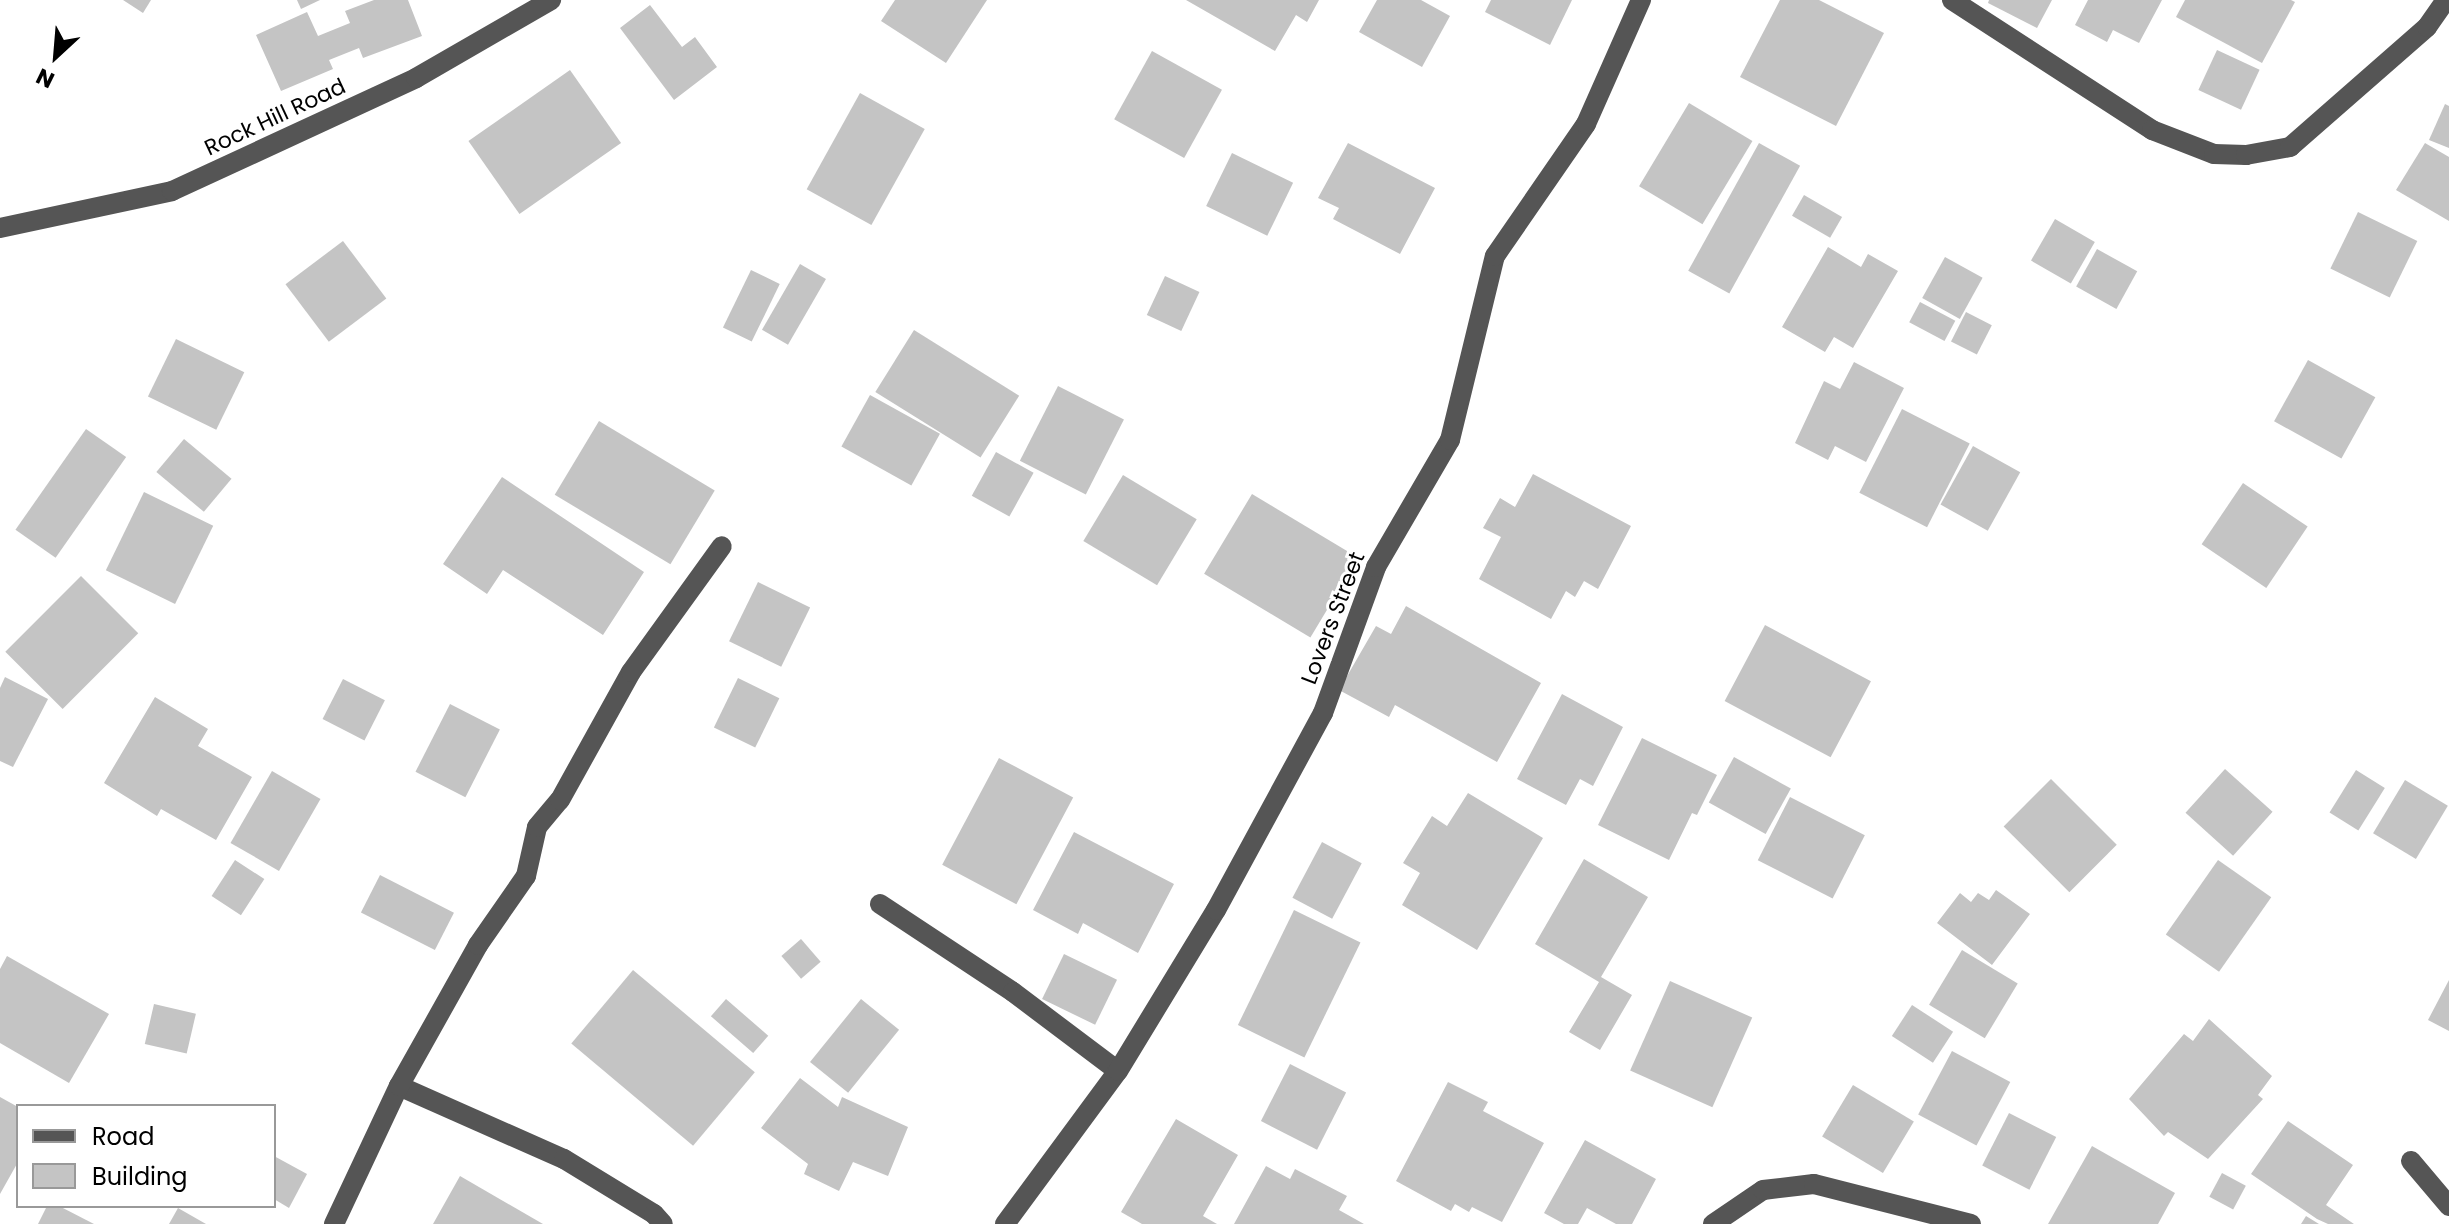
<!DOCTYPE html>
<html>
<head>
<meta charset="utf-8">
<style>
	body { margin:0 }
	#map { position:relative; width:2449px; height:1224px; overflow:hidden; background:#fff; font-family:Poppins,sans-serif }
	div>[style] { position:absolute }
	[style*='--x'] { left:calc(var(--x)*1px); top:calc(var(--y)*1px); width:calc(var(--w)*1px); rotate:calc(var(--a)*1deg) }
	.building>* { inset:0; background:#c4c4c4; transform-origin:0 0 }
	.minor>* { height:20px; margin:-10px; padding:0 10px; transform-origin:10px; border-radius:10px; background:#555 }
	span { translate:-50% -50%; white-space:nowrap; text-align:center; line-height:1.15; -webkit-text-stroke:6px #fff; paint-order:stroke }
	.street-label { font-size:22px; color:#000 }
	.legend { position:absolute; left:16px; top:1104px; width:260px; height:104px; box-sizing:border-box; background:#fff; border:2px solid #999; margin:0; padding:10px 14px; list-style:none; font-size:24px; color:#000 }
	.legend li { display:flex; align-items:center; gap:16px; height:40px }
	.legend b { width:40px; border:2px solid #999 }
	.north { position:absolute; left:16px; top:16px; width:80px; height:80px; -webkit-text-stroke:6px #fff; paint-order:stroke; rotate:206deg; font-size:22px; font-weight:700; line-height:32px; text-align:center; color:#000 }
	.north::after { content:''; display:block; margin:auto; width:28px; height:36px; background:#000; clip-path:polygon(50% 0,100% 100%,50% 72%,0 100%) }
</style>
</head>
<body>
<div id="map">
	<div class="building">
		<i style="clip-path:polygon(123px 0,151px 0,143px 13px)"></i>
		<i style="clip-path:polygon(297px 0,320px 0,301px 9px)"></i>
		<i style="clip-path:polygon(374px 0,408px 0,422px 36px,363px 58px,359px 48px,329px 60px,333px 69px,281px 91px,256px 35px,307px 12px,318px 36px,350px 23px,345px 11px)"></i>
		<i style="clip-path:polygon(895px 0,987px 0,946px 63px,881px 21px)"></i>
		<i style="clip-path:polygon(1186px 0,1319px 0,1307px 22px,1296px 15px,1275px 51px)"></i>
		<i style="clip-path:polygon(1377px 0,1421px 0,1450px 16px,1422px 67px,1359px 32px)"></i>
		<i style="clip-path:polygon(1491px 0,1572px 0,1550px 45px,1485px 12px)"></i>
		<i style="clip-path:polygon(1780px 0,1819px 0,1884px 33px,1836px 126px,1740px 77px)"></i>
		<i style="clip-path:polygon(1989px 0,2052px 0,2037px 28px,1988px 3px)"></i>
		<i style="clip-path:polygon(2088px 0,2162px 0,2139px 43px,2113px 30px,2107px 42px,2075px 25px)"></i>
		<i style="clip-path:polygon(2185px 0,2291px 0,2295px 2px,2262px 63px,2176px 17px)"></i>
		<i style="clip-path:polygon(650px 5px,682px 47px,695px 37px,717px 67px,674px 100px,620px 28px)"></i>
		<i style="left:2217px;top:50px;width:47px;height:44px;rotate:25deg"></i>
		<i style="left:1152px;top:51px;width:80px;height:78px;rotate:29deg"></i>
		<i style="left:570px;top:70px;width:89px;height:124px;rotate:55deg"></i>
		<i style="left:860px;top:93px;width:74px;height:110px;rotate:29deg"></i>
		<i style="left:1689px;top:103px;width:74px;height:97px;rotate:31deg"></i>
		<i style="clip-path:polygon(2445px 104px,2449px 106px,2449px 148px,2429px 140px)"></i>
		<i style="clip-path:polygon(1348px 143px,1435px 188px,1400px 254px,1333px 219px,1339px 208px,1318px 198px)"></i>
		<i style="left:1759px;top:143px;width:47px;height:146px;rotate:29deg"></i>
		<i style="clip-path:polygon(2425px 143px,2449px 157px,2449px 221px,2396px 190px)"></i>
		<i style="left:1232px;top:153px;width:68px;height:59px;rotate:26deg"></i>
		<i style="left:1804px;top:195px;width:44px;height:24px;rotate:30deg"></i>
		<i style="left:2358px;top:212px;width:66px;height:63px;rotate:26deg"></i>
		<i style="left:2055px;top:219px;width:46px;height:48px;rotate:30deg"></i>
		<i style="left:343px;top:241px;width:72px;height:72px;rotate:53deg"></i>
		<i style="clip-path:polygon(1828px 247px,1861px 267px,1868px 254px,1898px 271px,1853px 348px,1834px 337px,1825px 352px,1782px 327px)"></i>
		<i style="left:2097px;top:249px;width:46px;height:43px;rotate:29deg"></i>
		<i style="left:1945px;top:257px;width:43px;height:47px;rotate:29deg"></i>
		<i style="left:800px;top:264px;width:30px;height:76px;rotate:30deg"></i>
		<i style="left:751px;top:270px;width:32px;height:64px;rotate:26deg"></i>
		<i style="left:1165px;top:276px;width:38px;height:43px;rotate:25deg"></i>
		<i style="left:1920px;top:302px;width:40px;height:23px;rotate:28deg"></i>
		<i style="left:1966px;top:312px;width:29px;height:33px;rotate:27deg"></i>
		<i style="left:914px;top:330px;width:124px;height:73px;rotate:32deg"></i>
		<i style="left:176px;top:339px;width:76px;height:64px;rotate:26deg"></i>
		<i style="left:2308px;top:360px;width:77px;height:70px;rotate:29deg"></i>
		<i style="clip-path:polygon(1854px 362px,1904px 388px,1866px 462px,1835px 446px,1828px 460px,1795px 443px,1824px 381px,1840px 389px)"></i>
		<i style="left:1058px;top:386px;width:74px;height:84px;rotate:27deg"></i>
		<i style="left:870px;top:395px;width:80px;height:59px;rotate:29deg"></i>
		<i style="left:1902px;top:409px;width:76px;height:94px;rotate:27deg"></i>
		<i style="left:599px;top:421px;width:135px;height:86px;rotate:31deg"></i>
		<i style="left:86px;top:429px;width:49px;height:123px;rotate:35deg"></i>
		<i style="left:184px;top:439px;width:62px;height:43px;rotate:40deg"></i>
		<i style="left:1973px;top:446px;width:54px;height:67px;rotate:29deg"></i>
		<i style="left:996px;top:452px;width:43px;height:50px;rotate:29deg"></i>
		<i style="clip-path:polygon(1533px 474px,1631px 526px,1598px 589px,1584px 581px,1575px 597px,1566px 591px,1551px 619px,1479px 579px,1501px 537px,1483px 528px,1500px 498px,1515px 507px)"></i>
		<i style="left:1123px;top:475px;width:86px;height:77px;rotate:31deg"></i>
		<i style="clip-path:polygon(502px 477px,644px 572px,603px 635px,503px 570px,487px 594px,443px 564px)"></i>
		<i style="left:2243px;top:483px;width:78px;height:74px;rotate:34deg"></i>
		<i style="left:144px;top:492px;width:77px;height:87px;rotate:26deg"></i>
		<i style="left:1252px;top:494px;width:124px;height:93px;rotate:31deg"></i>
		<i style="left:81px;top:576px;width:81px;height:107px;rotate:45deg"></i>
		<i style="left:758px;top:582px;width:58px;height:66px;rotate:26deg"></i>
		<i style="clip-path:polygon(1406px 606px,1541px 683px,1497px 762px,1395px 705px,1389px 717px,1339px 690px,1376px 626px,1391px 634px)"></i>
		<i style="left:1765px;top:625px;width:120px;height:86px;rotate:28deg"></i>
		<i style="clip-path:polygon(5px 677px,48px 699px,13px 767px,0 761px,0 688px)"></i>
		<i style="left:738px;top:678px;width:46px;height:55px;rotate:26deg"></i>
		<i style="left:343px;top:679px;width:47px;height:45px;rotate:27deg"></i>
		<i style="clip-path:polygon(1562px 694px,1623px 727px,1593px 786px,1580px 779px,1566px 805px,1517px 779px)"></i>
		<i style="clip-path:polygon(155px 697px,208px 729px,198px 746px,252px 777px,216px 840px,161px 809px,157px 816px,104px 783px)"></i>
		<i style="left:450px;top:704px;width:56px;height:76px;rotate:27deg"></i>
		<i style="clip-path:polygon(1642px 738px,1717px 775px,1697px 815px,1692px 813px,1669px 860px,1598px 825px)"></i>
		<i style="left:1734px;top:757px;width:65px;height:52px;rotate:29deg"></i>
		<i style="left:999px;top:758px;width:84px;height:121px;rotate:28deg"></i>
		<i style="left:2225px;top:769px;width:64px;height:59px;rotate:42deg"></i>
		<i style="left:2356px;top:770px;width:34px;height:50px;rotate:32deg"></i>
		<i style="left:272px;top:771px;width:56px;height:83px;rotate:30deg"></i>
		<i style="left:2051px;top:779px;width:93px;height:67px;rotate:45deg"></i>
		<i style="left:2405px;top:780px;width:50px;height:62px;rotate:31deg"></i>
		<i style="clip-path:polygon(1468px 793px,1543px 838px,1477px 950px,1402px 905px,1420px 873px,1403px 863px,1432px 816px,1447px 826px)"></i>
		<i style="left:1790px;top:797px;width:84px;height:71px;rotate:27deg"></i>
		<i style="clip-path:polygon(1074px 832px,1174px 884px,1138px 953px,1083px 923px,1078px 934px,1033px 910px)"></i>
		<i style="left:1322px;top:842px;width:45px;height:63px;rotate:28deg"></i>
		<i style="clip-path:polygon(1584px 859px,1648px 897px,1601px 977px,1632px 995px,1600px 1050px,1569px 1032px,1599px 982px,1535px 944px)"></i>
		<i style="left:235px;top:860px;width:35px;height:43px;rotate:33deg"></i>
		<i style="left:2218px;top:860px;width:65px;height:91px;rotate:35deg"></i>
		<i style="left:380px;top:875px;width:83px;height:42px;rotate:27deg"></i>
		<i style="clip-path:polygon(1996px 890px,2030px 914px,1992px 965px,1937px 923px,1960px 893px,1971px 902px,1978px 893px,1989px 900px)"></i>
		<i style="left:1294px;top:910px;width:74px;height:128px;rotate:26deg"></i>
		<i style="left:801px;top:939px;width:30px;height:26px;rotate:49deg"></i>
		<i style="left:1962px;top:950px;width:65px;height:64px;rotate:31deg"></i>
		<i style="left:1064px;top:954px;width:59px;height:50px;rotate:26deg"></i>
		<i style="clip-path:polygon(7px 956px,109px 1014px,69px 1083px,0 1043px,0 969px)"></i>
		<i style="left:633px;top:970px;width:159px;height:96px;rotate:40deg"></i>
		<i style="clip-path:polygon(2449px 980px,2449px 1031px,2428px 1020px)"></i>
		<i style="left:1670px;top:981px;width:90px;height:98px;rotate:24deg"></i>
		<i style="left:726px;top:999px;width:56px;height:23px;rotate:41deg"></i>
		<i style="left:861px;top:999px;width:49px;height:81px;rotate:39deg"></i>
		<i style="left:154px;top:1004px;width:43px;height:41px;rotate:13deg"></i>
		<i style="left:1912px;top:1005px;width:49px;height:37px;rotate:33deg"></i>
		<i style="clip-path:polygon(2209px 1019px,2272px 1076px,2258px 1095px,2263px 1099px,2208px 1159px,2168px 1132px,2164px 1136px,2129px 1099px,2184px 1034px,2193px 1041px)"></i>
		<i style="left:1952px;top:1051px;width:66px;height:72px;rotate:28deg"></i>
		<i style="left:1290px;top:1064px;width:63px;height:64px;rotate:27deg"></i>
		<i style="clip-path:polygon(800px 1078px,838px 1107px,842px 1097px,908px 1127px,888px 1176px,853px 1162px,839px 1191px,804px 1174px,808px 1164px,761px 1128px)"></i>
		<i style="clip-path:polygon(1448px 1082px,1488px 1102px,1483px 1111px,1544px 1143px,1502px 1222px,1472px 1207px,1469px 1212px,1455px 1204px,1451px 1211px,1396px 1181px)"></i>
		<i style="left:1853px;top:1085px;width:71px;height:60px;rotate:31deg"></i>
		<i style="clip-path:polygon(0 1097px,18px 1107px,18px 1162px,0 1194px)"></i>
		<i style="left:2009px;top:1113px;width:53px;height:59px;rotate:27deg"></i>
		<i style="clip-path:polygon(1176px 1119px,1238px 1155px,1203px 1216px,1217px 1224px,1142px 1224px,1121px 1212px)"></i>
		<i style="clip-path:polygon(2288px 1121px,2353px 1165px,2326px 1205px,2354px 1224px,2328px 1224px,2317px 1219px,2251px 1174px)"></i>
		<i style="clip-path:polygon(1585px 1140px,1656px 1179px,1632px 1224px,1616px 1224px,1587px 1208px,1578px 1224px,1564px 1224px,1544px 1213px)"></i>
		<i style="clip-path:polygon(2092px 1146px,2175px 1193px,2158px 1224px,2048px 1224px)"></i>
		<i style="clip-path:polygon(274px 1156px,307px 1174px,289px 1208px,274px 1199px)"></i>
		<i style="clip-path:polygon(1266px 1166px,1290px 1179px,1295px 1169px,1347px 1196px,1339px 1210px,1364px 1224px,1234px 1224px)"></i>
		<i style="left:2222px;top:1173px;width:27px;height:27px;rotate:28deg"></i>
		<i style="clip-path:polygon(460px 1176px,543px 1224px,433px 1224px)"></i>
		<i style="clip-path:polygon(47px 1206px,59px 1206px,94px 1224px,38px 1224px)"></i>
		<i style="clip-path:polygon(178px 1208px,206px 1224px,169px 1224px)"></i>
		<i style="clip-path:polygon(2306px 1216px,2319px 1224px,2301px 1224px)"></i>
	</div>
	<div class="minor">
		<i style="--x:1952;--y:0;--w:239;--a:33"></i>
		<i style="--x:2152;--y:130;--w:66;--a:21.2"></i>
		<i style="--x:2214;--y:154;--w:32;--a:2"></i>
		<i style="--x:2246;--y:155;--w:45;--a:-10.3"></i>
		<i style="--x:2290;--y:147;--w:182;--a:-41.2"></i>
		<i style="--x:2427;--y:27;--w:33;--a:-55"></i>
		<i style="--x:0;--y:228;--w:176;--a:-12.1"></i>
		<i style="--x:172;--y:191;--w:269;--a:-24.8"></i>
		<i style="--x:416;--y:78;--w:156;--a:-30"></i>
		<i style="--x:880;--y:904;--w:159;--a:33.5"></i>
		<i style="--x:1013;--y:992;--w:131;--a:37"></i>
		<i style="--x:399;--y:1086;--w:180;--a:23.9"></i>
		<i style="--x:564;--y:1159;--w:105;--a:31.4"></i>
		<i style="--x:654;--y:1214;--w:13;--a:48"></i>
		<i style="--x:2411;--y:1161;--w:59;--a:49.8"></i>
		<i style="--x:334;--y:1224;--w:153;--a:-64.8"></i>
		<i style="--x:399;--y:1086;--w:162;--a:-60.7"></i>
		<i style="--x:478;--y:945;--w:84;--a:-55.2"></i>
		<i style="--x:526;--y:876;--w:50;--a:-77.3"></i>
		<i style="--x:537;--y:827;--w:35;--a:-50"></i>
		<i style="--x:560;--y:800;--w:146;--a:-61"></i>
		<i style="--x:631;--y:672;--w:155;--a:-54.2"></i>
		<i style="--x:1005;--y:1224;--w:190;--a:-53.6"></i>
		<i style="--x:1118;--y:1071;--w:188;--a:-58.7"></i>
		<i style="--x:1216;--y:910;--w:224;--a:-61.5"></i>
		<i style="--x:1323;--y:713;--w:155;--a:-70"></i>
		<i style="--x:1376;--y:567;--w:147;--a:-59.8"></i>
		<i style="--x:1450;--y:440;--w:189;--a:-76.3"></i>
		<i style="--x:1495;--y:256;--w:160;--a:-55.4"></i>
		<i style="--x:1586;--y:124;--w:136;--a:-66.1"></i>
		<i style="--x:1713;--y:1224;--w:60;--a:-34.2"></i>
		<i style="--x:1763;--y:1190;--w:51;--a:-6.7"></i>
		<i style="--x:1814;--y:1184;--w:162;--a:14.3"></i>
	</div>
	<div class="street-label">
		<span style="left:275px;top:117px;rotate:-25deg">Rock Hill Road</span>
		<span style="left:1333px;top:618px;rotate:-69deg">Lovers Street</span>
	</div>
	<ul class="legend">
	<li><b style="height:10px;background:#555"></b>Road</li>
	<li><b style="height:22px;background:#c4c4c4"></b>Building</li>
	</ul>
	<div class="north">N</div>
</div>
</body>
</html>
